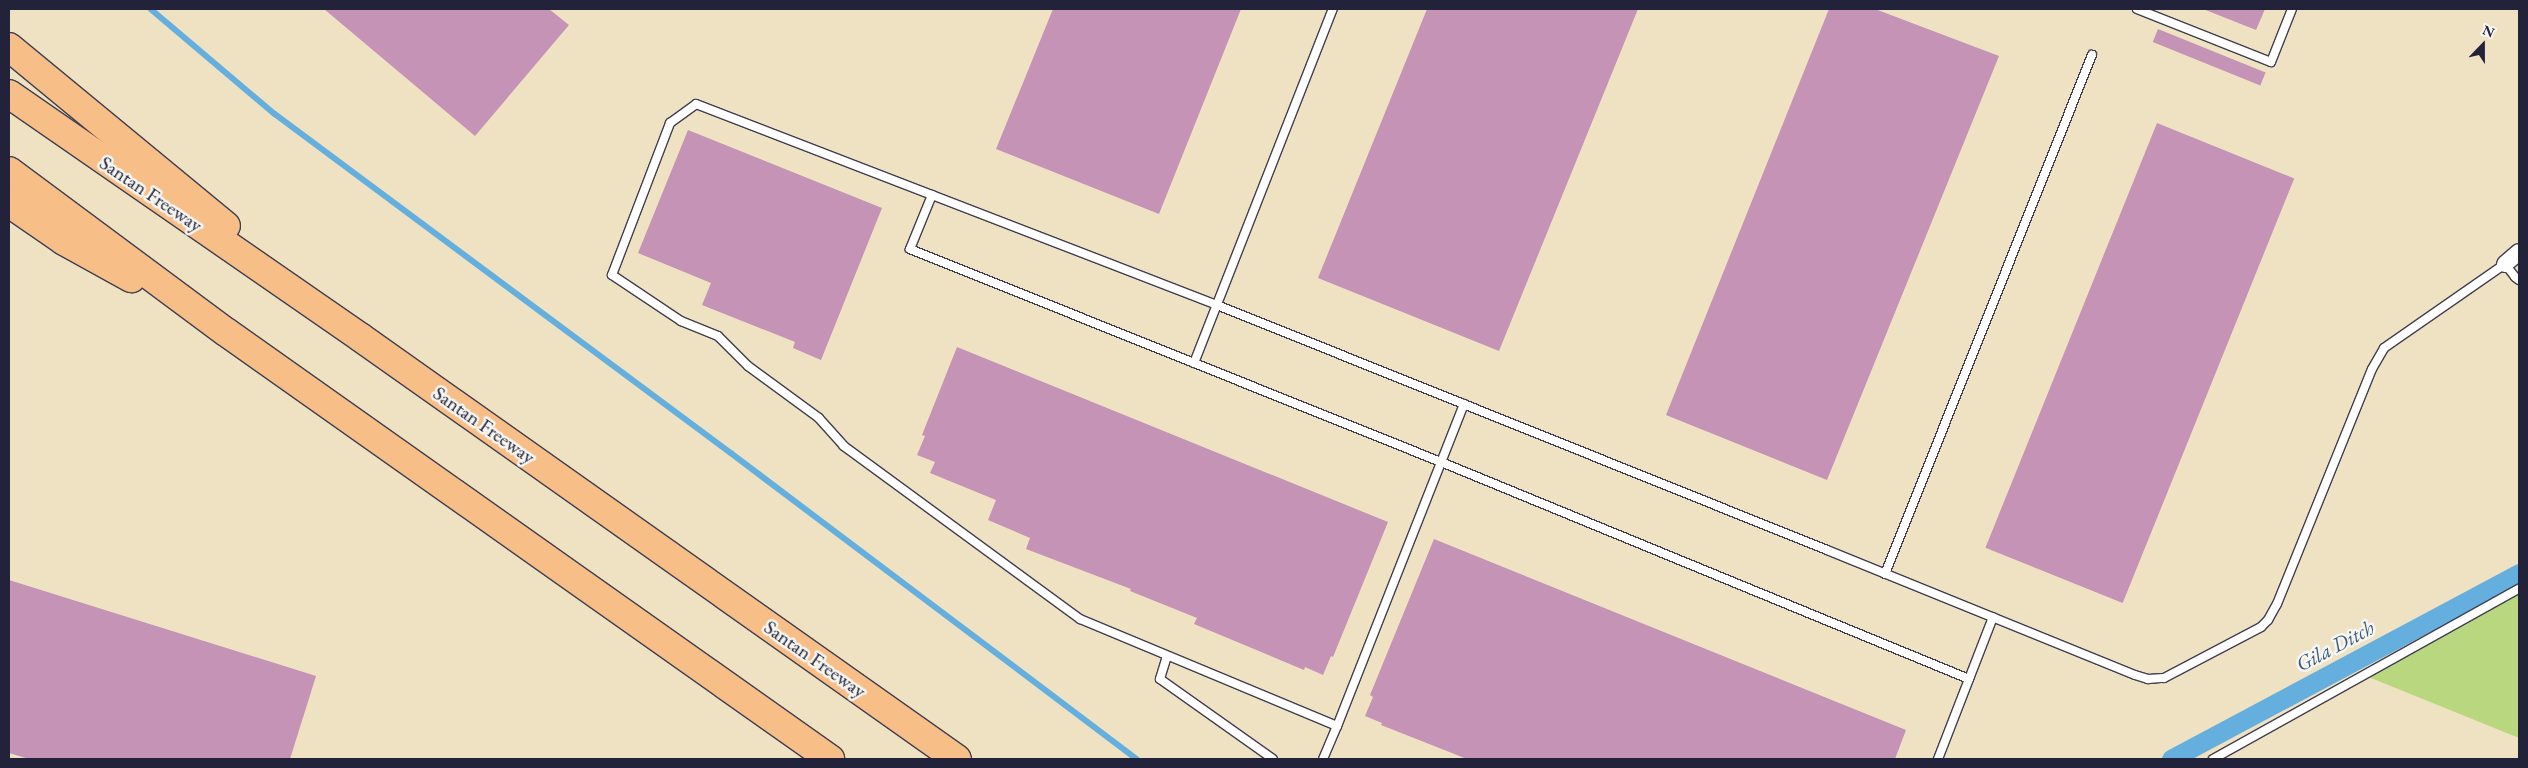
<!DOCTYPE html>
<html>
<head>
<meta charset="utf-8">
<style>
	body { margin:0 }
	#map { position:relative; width:2528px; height:768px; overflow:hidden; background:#eee2c3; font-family:"EB Garamond",serif }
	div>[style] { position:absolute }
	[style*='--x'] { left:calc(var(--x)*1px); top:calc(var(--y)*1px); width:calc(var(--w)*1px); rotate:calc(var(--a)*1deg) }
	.green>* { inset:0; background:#b8d77e }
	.stream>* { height:5.5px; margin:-2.75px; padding:0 2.75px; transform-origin:2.75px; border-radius:2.75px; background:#64afdd }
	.canal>* { height:19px; margin:-9.5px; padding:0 9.5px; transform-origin:9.5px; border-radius:9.5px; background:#64afdd }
	.building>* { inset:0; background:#c493b5; transform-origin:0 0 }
	.roads { filter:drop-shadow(1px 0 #413f4f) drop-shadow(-1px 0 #413f4f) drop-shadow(0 1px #413f4f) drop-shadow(0 -1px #413f4f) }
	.lane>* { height:8px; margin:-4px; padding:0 4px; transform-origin:4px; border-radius:4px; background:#fff }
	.street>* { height:16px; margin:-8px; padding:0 8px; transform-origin:8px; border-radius:8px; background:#fff }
	.highway>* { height:28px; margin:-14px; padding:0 14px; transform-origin:14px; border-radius:14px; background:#f7be88 }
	span { translate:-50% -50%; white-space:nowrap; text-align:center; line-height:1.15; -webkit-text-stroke:5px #f6f6f2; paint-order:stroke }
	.street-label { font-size:20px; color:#22223b }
	.water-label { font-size:21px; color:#3c5a7c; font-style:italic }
	.frame { position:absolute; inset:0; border:10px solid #22223b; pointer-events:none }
	.north { position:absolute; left:2458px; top:20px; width:50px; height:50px; -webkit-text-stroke:4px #f6f6f2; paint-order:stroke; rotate:22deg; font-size:14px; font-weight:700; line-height:20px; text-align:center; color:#22223b }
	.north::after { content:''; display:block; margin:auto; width:18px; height:22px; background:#22223b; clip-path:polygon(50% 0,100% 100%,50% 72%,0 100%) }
</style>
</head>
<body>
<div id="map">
	<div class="green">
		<i style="clip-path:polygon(2519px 589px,2519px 738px,2366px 676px)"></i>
	</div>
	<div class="stream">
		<i style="--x:151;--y:9;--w:162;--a:40.3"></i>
		<i style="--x:275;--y:114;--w:568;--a:36.63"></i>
		<i style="--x:731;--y:453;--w:508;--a:37.01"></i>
	</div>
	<div class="canal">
		<i style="--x:2171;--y:759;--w:395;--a:-28.1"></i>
	</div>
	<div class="building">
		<i style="clip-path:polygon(324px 9px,549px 9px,569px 25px,475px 136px)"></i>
		<i style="clip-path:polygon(1053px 9px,1241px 9px,1159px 214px,996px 149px)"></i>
		<i style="clip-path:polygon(1427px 9px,1638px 9px,1499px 351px,1318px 278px)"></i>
		<i style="clip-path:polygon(1829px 9px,1875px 9px,1999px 56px,1827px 480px,1666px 415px)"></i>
		<i style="clip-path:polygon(2203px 9px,2265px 9px,2256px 30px)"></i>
		<i style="left:2158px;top:29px;width:116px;height:14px;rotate:22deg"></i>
		<i style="left:2157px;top:123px;width:148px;height:458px;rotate:22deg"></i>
		<i style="clip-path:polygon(688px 130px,882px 208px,821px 360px,793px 348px,795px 342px,702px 305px,711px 283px,638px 253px)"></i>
		<i style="clip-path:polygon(957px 347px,1388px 522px,1333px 657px,1331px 656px,1323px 675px,1305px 667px,1304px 670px,1194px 624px,1197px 618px,1130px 591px,1131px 589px,1026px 549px,1030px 538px,988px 520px,996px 500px,930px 473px,935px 462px,917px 455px,925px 436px,922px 435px)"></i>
		<i style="clip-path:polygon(1434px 539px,1906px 730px,1895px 759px,1467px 759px,1381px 725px,1382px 723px,1365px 716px,1373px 697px,1370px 695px)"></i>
		<i style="clip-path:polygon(9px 580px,316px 676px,290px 759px,29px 759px,9px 753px)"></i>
	</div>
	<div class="roads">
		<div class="lane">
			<i style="--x:2137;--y:9;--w:144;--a:21.6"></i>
			<i style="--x:2271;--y:62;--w:57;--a:-68.4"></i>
			<i style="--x:932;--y:195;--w:58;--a:112.2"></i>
			<i style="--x:910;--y:249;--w:572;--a:21.86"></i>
			<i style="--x:1441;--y:462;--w:571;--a:22.34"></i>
			<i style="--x:1194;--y:363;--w:380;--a:-68.6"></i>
			<i style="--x:1464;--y:404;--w:346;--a:111.5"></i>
			<i style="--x:1337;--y:726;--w:278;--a:-157.4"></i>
			<i style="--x:1080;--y:619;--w:293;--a:-143.8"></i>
			<i style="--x:844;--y:446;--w:38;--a:-132"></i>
			<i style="--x:819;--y:418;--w:88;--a:-143.8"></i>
			<i style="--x:748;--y:366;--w:42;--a:-135"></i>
			<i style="--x:718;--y:336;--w:40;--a:-158"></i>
			<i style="--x:681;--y:321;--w:83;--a:-146.3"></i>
			<i style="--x:612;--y:275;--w:163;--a:-69.1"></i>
			<i style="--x:670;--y:123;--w:32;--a:-36"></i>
			<i style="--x:696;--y:104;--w:558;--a:21.1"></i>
			<i style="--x:1217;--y:305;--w:657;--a:21.88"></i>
			<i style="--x:1827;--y:550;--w:332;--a:22.1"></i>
			<i style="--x:2135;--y:675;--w:14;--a:17"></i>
			<i style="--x:2148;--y:679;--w:16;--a:-4"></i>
			<i style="--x:2164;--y:678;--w:110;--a:-27.7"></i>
			<i style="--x:2261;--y:627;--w:10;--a:-45"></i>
			<i style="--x:2268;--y:620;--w:18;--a:-61"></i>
			<i style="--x:2277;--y:604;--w:253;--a:-68"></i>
			<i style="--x:2372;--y:369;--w:24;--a:-60"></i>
			<i style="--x:2384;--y:348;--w:147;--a:-34.8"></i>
			<i style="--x:2505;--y:264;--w:16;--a:52"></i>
			<i style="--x:2515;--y:277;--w:5;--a:37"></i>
			<i style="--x:1885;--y:574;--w:559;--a:-68.26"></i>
			<i style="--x:1167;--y:656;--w:24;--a:107"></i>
			<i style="--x:1160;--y:679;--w:138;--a:35.3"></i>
			<i style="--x:1323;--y:759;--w:36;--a:-67"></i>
			<i style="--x:1938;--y:759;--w:152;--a:-68.8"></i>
			<i style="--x:2213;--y:759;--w:350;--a:-29.1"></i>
		</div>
		<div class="street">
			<i style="--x:2505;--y:264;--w:18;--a:-41"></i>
		</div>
		<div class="highway">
			<i style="--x:9;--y:47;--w:281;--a:39.5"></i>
			<i style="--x:9;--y:94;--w:427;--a:34.7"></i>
			<i style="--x:360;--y:337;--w:731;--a:35.26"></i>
			<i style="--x:9;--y:171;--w:270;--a:36.6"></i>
			<i style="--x:226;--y:332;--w:740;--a:35.26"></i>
			<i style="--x:9;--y:203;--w:67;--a:34.6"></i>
			<i style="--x:64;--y:241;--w:77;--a:28.9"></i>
		</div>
	</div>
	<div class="street-label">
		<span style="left:151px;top:194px;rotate:34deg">Santan Freeway</span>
		<span style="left:484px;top:425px;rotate:35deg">Santan Freeway</span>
		<span style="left:815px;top:659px;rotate:35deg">Santan Freeway</span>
	</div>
	<div class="water-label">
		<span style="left:2335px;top:646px;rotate:-28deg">Gila Ditch</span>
	</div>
	<div class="frame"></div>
	<div class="north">N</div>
</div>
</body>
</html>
